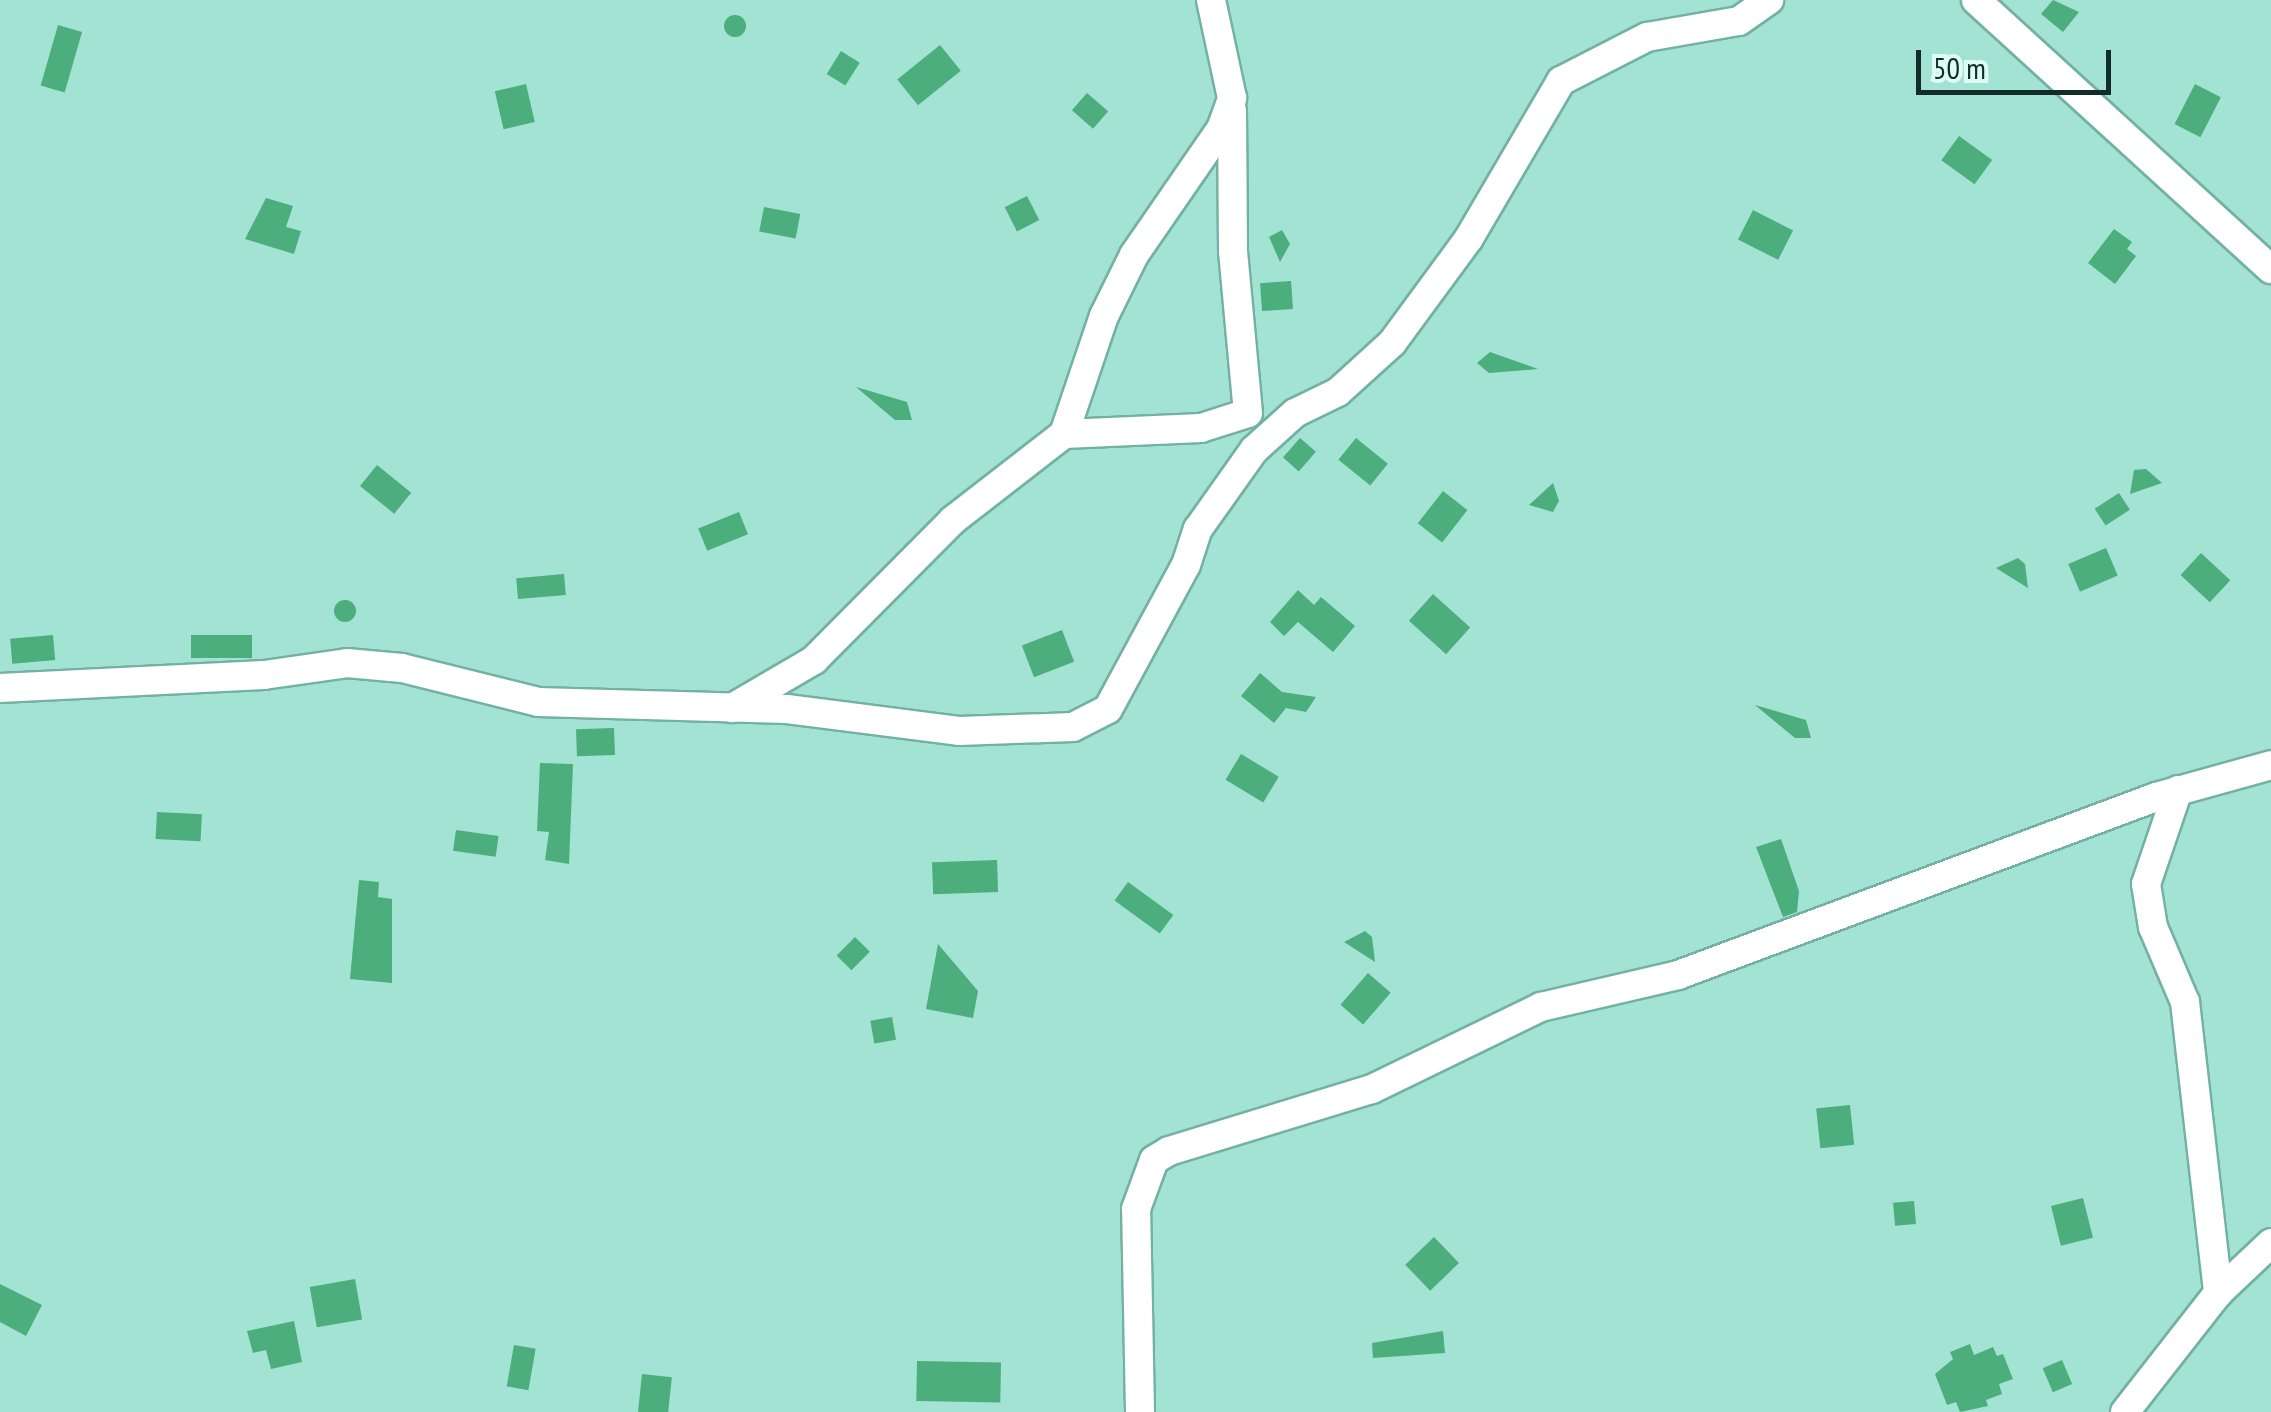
<!DOCTYPE html>
<html>
<head>
<meta charset="utf-8">
<style>
	body { margin:0 }
	#map { position:relative; width:2271px; height:1412px; overflow:hidden; background:#a2e3d4; font-family:"PT Sans Narrow",sans-serif }
	div>[style] { position:absolute }
	[style*='--x'] { left:calc(var(--x)*1px); top:calc(var(--y)*1px); width:calc(var(--w)*1px); rotate:calc(var(--a)*1deg) }
	.building>* { inset:0; background:#4bae7c; transform-origin:0 0 }
	.round { border-radius:50% }
	.roads { filter:drop-shadow(2px 0 #72b1a3) drop-shadow(-2px 0 #72b1a3) drop-shadow(0 2px #72b1a3) drop-shadow(0 -2px #72b1a3) }
	.minor>* { height:28px; margin:-14px; padding:0 14px; transform-origin:14px; border-radius:14px; background:#fff }
	span { translate:-50% -50%; white-space:nowrap; text-align:center; line-height:1.15; -webkit-text-stroke:8px #ddfcf4; paint-order:stroke }
	.scale { position:absolute; left:1916px; top:50px; width:195px; height:45px; box-sizing:border-box; border:5px solid #122c27; border-top:0; padding-left:12px; font-size:30px; line-height:35px; white-space:nowrap; color:#122c27; -webkit-text-stroke:8px #ddfcf4; paint-order:stroke }
</style>
</head>
<body>
<div id="map">
	<div class="building">
		<i style="clip-path:polygon(2053px 0,2079px 12px,2063px 32px,2041px 14px)"></i>
		<i class="round" style="left:724px;top:15px;width:22px;height:22px"></i>
		<i style="left:58px;top:25px;width:25px;height:63px;rotate:16deg"></i>
		<i style="left:940px;top:45px;width:33px;height:55px;rotate:51deg"></i>
		<i style="left:841px;top:51px;width:22px;height:27px;rotate:32deg"></i>
		<i style="left:526px;top:84px;width:39px;height:32px;rotate:77deg"></i>
		<i style="left:2195px;top:84px;width:29px;height:45px;rotate:27deg"></i>
		<i style="left:1087px;top:93px;width:28px;height:23px;rotate:41deg"></i>
		<i style="left:1959px;top:136px;width:41px;height:30px;rotate:36deg"></i>
		<i style="left:1027px;top:196px;width:27px;height:25px;rotate:63deg"></i>
		<i style="clip-path:polygon(266px 198px,293px 206px,286px 227px,301px 231px,294px 254px,245px 239px)"></i>
		<i style="left:764px;top:207px;width:37px;height:25px;rotate:11deg"></i>
		<i style="left:1753px;top:210px;width:45px;height:33px;rotate:27deg"></i>
		<i style="clip-path:polygon(2114px 229px,2132px 242px,2127px 249px,2136px 256px,2115px 284px,2088px 263px)"></i>
		<i style="clip-path:polygon(1282px 230px,1290px 244px,1280px 262px,1269px 237px)"></i>
		<i style="left:1291px;top:281px;width:28px;height:31px;rotate:86deg"></i>
		<i style="clip-path:polygon(1490px 352px,1538px 369px,1489px 373px,1477px 363px)"></i>
		<i style="clip-path:polygon(856px 387px,907px 402px,912px 420px,895px 420px)"></i>
		<i style="left:1300px;top:438px;width:21px;height:26px;rotate:41deg"></i>
		<i style="left:1356px;top:438px;width:41px;height:28px;rotate:39deg"></i>
		<i style="left:377px;top:465px;width:44px;height:27px;rotate:39deg"></i>
		<i style="clip-path:polygon(2146px 469px,2162px 483px,2130px 494px,2134px 470px)"></i>
		<i style="clip-path:polygon(1553px 483px,1559px 501px,1553px 512px,1529px 505px)"></i>
		<i style="left:1443px;top:491px;width:31px;height:41px;rotate:38deg"></i>
		<i style="left:2119px;top:493px;width:20px;height:29px;rotate:57deg"></i>
		<i style="left:739px;top:512px;width:24px;height:44px;rotate:68deg"></i>
		<i style="left:2106px;top:548px;width:30px;height:41px;rotate:67deg"></i>
		<i style="left:2201px;top:553px;width:40px;height:30px;rotate:43deg"></i>
		<i style="clip-path:polygon(2018px 558px,2025px 564px,2028px 588px,1996px 568px)"></i>
		<i style="left:564px;top:574px;width:21px;height:48px;rotate:85deg"></i>
		<i style="clip-path:polygon(1298px 590px,1314px 605px,1321px 597px,1355px 626px,1333px 652px,1298px 622px,1284px 636px,1270px 622px)"></i>
		<i style="left:1433px;top:594px;width:50px;height:36px;rotate:42deg"></i>
		<i class="round" style="left:334px;top:600px;width:22px;height:22px"></i>
		<i style="left:1062px;top:630px;width:34px;height:43px;rotate:69deg"></i>
		<i style="left:53px;top:635px;width:25px;height:43px;rotate:85deg"></i>
		<i style="left:252px;top:635px;width:23px;height:61px;rotate:90deg"></i>
		<i style="clip-path:polygon(1260px 673px,1282px 692px,1316px 697px,1306px 712px,1286px 708px,1274px 723px,1241px 696px)"></i>
		<i style="clip-path:polygon(1755px 705px,1806px 720px,1811px 738px,1795px 738px)"></i>
		<i style="left:614px;top:728px;width:27px;height:38px;rotate:88deg"></i>
		<i style="left:1241px;top:754px;width:44px;height:30px;rotate:31deg"></i>
		<i style="clip-path:polygon(540px 763px,573px 764px,569px 864px,545px 860px,549px 832px,537px 831px)"></i>
		<i style="left:157px;top:812px;width:45px;height:27px;rotate:3deg"></i>
		<i style="left:456px;top:830px;width:43px;height:21px;rotate:8deg"></i>
		<i style="clip-path:polygon(1781px 839px,1799px 891px,1797px 912px,1783px 917px,1756px 847px)"></i>
		<i style="left:997px;top:860px;width:32px;height:65px;rotate:88deg"></i>
		<i style="clip-path:polygon(359px 880px,379px 882px,378px 897px,392px 899px,392px 983px,350px 979px)"></i>
		<i style="left:1128px;top:882px;width:56px;height:23px;rotate:36deg"></i>
		<i style="clip-path:polygon(1365px 931px,1372px 937px,1375px 962px,1344px 942px)"></i>
		<i style="left:855px;top:937px;width:21px;height:26px;rotate:45deg"></i>
		<i style="clip-path:polygon(938px 944px,978px 991px,973px 1018px,926px 1009px)"></i>
		<i style="left:1368px;top:973px;width:30px;height:42px;rotate:41deg"></i>
		<i style="left:892px;top:1017px;width:23px;height:22px;rotate:80deg"></i>
		<i style="left:1850px;top:1105px;width:40px;height:34px;rotate:84deg"></i>
		<i style="left:2083px;top:1198px;width:41px;height:33px;rotate:76deg"></i>
		<i style="left:1914px;top:1201px;width:23px;height:21px;rotate:85deg"></i>
		<i style="left:1434px;top:1237px;width:36px;height:40px;rotate:46deg"></i>
		<i style="left:355px;top:1279px;width:41px;height:46px;rotate:80deg"></i>
		<i style="clip-path:polygon(0 1284px,42px 1305px,26px 1336px,0 1322px)"></i>
		<i style="clip-path:polygon(294px 1321px,302px 1362px,271px 1369px,266px 1350px,253px 1353px,247px 1331px)"></i>
		<i style="clip-path:polygon(1443px 1331px,1445px 1353px,1373px 1358px,1372px 1343px)"></i>
		<i style="clip-path:polygon(1970px 1344px,1974px 1355px,1993px 1347px,1997px 1356px,2003px 1354px,2013px 1379px,1999px 1384px,2002px 1394px,1986px 1400px,1988px 1406px,1960px 1412px,1956px 1402px,1947px 1405px,1935px 1374px,1953px 1359px,1950px 1352px)"></i>
		<i style="left:514px;top:1345px;width:22px;height:42px;rotate:10deg"></i>
		<i style="left:2062px;top:1360px;width:26px;height:21px;rotate:67deg"></i>
		<i style="left:917px;top:1361px;width:84px;height:40px;rotate:1deg"></i>
		<i style="left:642px;top:1374px;width:30px;height:38px;rotate:6deg"></i>
	</div>
	<div class="roads">
		<div class="minor">
			<i style="--x:1976;--y:0;--w:399;--a:42.4"></i>
			<i style="--x:1064;--y:434;--w:137;--a:-2.5"></i>
			<i style="--x:1201;--y:428;--w:49;--a:-17.7"></i>
			<i style="--x:1248;--y:413;--w:163;--a:-95.3"></i>
			<i style="--x:1233;--y:251;--w:140;--a:-90.4"></i>
			<i style="--x:0;--y:688;--w:264;--a:-2.8"></i>
			<i style="--x:264;--y:675;--w:84;--a:-8.2"></i>
			<i style="--x:347;--y:663;--w:55;--a:5.2"></i>
			<i style="--x:402;--y:668;--w:140;--a:14"></i>
			<i style="--x:538;--y:702;--w:249;--a:1.6"></i>
			<i style="--x:787;--y:709;--w:173;--a:7.3"></i>
			<i style="--x:959;--y:731;--w:114;--a:-2"></i>
			<i style="--x:1073;--y:727;--w:39;--a:-27"></i>
			<i style="--x:1108;--y:709;--w:164;--a:-61.6"></i>
			<i style="--x:1186;--y:565;--w:38;--a:-72"></i>
			<i style="--x:1198;--y:529;--w:97;--a:-54.7"></i>
			<i style="--x:1254;--y:450;--w:55;--a:-42.1"></i>
			<i style="--x:1295;--y:413;--w:48;--a:-26"></i>
			<i style="--x:1338;--y:392;--w:73;--a:-42.2"></i>
			<i style="--x:1392;--y:343;--w:130;--a:-53.7"></i>
			<i style="--x:1469;--y:238;--w:182;--a:-59.6"></i>
			<i style="--x:1561;--y:81;--w:97;--a:-27.1"></i>
			<i style="--x:1647;--y:37;--w:93;--a:-9.9"></i>
			<i style="--x:1739;--y:21;--w:37;--a:-35"></i>
			<i style="--x:732;--y:708;--w:95;--a:-30.3"></i>
			<i style="--x:814;--y:660;--w:197;--a:-45.2"></i>
			<i style="--x:953;--y:520;--w:140;--a:-37.8"></i>
			<i style="--x:1064;--y:434;--w:125;--a:-71.3"></i>
			<i style="--x:1104;--y:316;--w:68;--a:-63.8"></i>
			<i style="--x:1134;--y:255;--w:153;--a:-55.4"></i>
			<i style="--x:1221;--y:129;--w:33;--a:-70"></i>
			<i style="--x:1232;--y:98;--w:100;--a:-102.1"></i>
			<i style="--x:2178;--y:790;--w:99;--a:108.8"></i>
			<i style="--x:2146;--y:884;--w:44;--a:80.8"></i>
			<i style="--x:2153;--y:927;--w:82;--a:66.9"></i>
			<i style="--x:2185;--y:1002;--w:293;--a:83.5"></i>
			<i style="--x:1140;--y:1412;--w:203;--a:-91.1"></i>
			<i style="--x:1136;--y:1209;--w:52;--a:-69.8"></i>
			<i style="--x:1154;--y:1160;--w:17;--a:-31"></i>
			<i style="--x:1169;--y:1151;--w:212;--a:-17"></i>
			<i style="--x:1372;--y:1089;--w:188;--a:-25.9"></i>
			<i style="--x:1541;--y:1007;--w:141;--a:-13.1"></i>
			<i style="--x:1678;--y:975;--w:510;--a:-20.42"></i>
			<i style="--x:2156;--y:797;--w:119;--a:-15.5"></i>
			<i style="--x:2125;--y:1412;--w:151;--a:-52"></i>
			<i style="--x:2218;--y:1293;--w:73;--a:-43.3"></i>
		</div>
	</div>
	<div class="scale">50 m</div>
</div>
</body>
</html>
